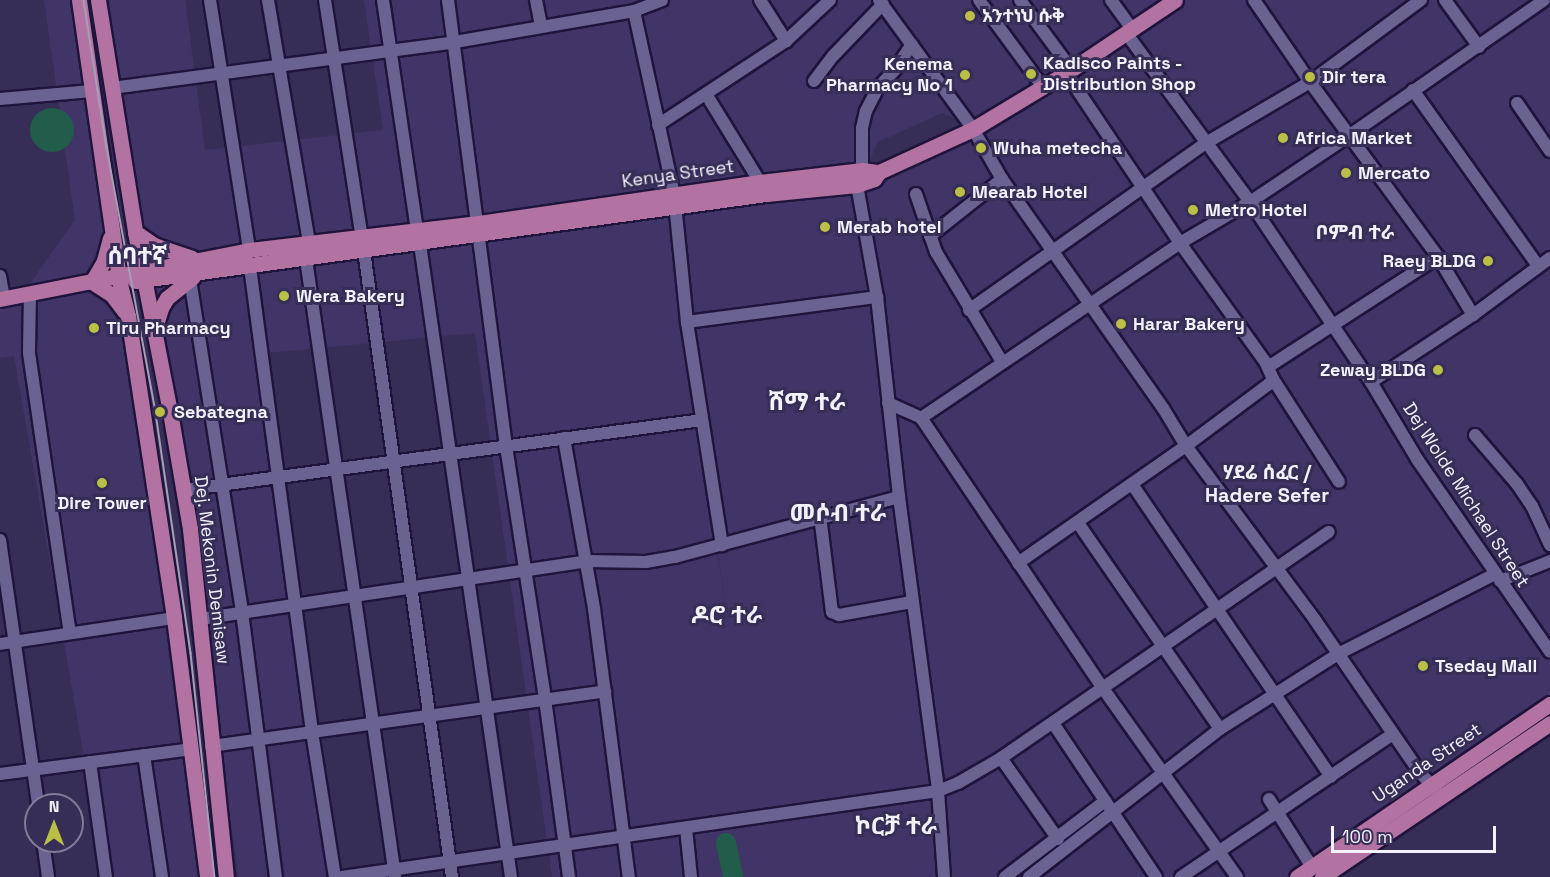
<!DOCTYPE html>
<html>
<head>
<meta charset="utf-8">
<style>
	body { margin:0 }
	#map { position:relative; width:1550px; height:877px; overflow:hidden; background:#372e58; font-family:"Space Grotesk","Noto Sans Ethiopic",sans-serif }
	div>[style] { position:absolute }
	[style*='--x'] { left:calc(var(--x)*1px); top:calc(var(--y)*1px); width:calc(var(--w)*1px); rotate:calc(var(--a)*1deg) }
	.built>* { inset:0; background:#403566 }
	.water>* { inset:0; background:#225d4c }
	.round { border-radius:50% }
	.river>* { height:20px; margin:-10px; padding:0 10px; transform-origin:10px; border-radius:10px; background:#225d4c }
	.roads { filter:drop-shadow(2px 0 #1f143c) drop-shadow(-2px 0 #1f143c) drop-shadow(0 2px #1f143c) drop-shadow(0 -2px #1f143c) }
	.minor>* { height:12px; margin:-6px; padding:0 6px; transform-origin:6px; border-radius:6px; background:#6a6290 }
	.major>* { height:15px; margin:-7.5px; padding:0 7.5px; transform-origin:7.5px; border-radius:7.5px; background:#b373a2 }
	.tram>* { height:1.5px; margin:-0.75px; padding:0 0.75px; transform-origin:0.75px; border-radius:0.75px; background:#a49fb7 }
	.dots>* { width:16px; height:16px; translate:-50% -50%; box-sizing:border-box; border:3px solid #372e58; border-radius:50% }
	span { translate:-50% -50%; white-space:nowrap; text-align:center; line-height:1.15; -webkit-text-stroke:6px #372e58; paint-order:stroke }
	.poi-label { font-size:18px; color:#f2f1fc; font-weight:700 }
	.left { translate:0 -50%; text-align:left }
	.right { translate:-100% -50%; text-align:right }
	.street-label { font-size:18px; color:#f2f1fc }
	.neighbourhood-label { font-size:20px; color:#f2f1fc; font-weight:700 }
	.district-label { font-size:24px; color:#f2f1fc; font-weight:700 }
	.north { position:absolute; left:24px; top:793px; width:60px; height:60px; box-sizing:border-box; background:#372e58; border:2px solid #827c9a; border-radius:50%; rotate:0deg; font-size:16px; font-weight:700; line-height:24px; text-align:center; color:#f2f1fc }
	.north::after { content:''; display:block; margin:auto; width:21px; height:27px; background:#bac045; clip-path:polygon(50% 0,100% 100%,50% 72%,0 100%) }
	.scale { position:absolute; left:1331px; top:826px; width:165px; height:27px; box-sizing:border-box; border:3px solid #f2f1fc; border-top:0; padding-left:8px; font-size:18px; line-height:21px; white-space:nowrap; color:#f2f1fc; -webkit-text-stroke:4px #372e58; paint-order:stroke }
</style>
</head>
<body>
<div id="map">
	<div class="built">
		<i style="clip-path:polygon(44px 0,75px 0,115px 270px,29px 285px,75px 220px)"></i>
		<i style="clip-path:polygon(evenodd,109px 0,185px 0,205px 150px,383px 130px,364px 0,1550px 0,1550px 700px,1286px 877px,552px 877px,475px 333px,256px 354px,332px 877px,239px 877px,147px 281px,109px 0,1122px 24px,1132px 32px,990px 118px,1122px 24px,109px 0,942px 113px,982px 130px,862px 180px,677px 204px,713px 526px,732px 639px,712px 526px,675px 204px,862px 177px,878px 142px,942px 113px)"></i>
		<i style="clip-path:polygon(102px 287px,118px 287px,201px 877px,105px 877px,14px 356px,0 358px,0 306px)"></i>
	</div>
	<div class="water">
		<i class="round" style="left:30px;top:108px;width:44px;height:44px"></i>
	</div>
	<div class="river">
		<i style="--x:726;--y:843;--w:35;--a:78"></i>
	</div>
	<div class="roads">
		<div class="minor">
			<i style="--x:210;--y:0;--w:253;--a:81.1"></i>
			<i style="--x:268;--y:0;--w:246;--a:80.4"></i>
			<i style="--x:325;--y:0;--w:254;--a:81.2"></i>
			<i style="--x:364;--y:251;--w:632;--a:82"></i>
			<i style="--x:383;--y:0;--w:233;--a:81.6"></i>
			<i style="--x:448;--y:0;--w:450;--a:82.6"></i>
			<i style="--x:506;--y:446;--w:256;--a:81.2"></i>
			<i style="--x:545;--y:699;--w:180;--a:82.3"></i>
			<i style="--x:536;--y:0;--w:26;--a:79"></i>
			<i style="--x:760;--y:0;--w:49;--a:57.6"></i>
			<i style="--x:879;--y:0;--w:160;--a:53.9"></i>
			<i style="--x:973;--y:129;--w:58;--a:59.9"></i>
			<i style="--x:1002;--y:179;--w:280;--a:54.9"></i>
			<i style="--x:1163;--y:408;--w:44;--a:58.8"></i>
			<i style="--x:1186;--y:446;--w:217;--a:53.4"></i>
			<i style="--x:1315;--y:620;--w:182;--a:55.5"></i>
			<i style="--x:1418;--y:770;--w:29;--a:49"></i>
			<i style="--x:979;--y:0;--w:108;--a:53.7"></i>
			<i style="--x:1020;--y:0;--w:86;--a:53.5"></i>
			<i style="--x:1111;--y:0;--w:36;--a:54"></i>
			<i style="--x:1254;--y:0;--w:99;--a:55.7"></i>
			<i style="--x:1310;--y:82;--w:217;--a:53.8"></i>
			<i style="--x:1438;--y:257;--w:68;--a:58.9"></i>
			<i style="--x:1445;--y:0;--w:58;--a:54.1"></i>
			<i style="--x:634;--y:11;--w:187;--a:77.7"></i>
			<i style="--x:674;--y:194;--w:129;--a:84.2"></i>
			<i style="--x:687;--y:322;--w:226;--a:81.1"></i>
			<i style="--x:1126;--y:33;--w:210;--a:53.7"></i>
			<i style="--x:1250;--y:202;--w:217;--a:56.1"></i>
			<i style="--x:1371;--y:382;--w:90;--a:59.1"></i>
			<i style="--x:1417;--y:459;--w:234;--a:55.4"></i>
			<i style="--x:814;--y:81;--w:31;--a:-53"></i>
			<i style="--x:833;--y:56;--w:72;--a:-46.1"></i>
			<i style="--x:112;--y:88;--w:346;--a:-7.6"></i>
			<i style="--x:455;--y:42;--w:182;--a:-9.8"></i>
			<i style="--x:634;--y:11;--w:30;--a:-21"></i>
			<i style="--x:1413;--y:90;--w:216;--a:54.6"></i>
			<i style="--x:706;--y:94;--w:109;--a:58.5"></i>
			<i style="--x:0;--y:99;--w:92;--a:-5"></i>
			<i style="--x:1517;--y:103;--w:58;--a:55.5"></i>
			<i style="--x:658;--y:125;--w:153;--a:-33.3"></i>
			<i style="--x:786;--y:41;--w:60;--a:-43"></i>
			<i style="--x:862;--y:170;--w:42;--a:-90"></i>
			<i style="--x:862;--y:128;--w:17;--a:-77"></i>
			<i style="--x:866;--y:111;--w:25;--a:-63"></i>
			<i style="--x:877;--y:89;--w:25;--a:-47"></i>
			<i style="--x:894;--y:71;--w:32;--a:-56"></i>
			<i style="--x:857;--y:185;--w:114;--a:79.9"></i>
			<i style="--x:877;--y:297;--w:201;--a:83.7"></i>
			<i style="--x:899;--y:497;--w:297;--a:82.4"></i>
			<i style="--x:938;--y:791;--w:86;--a:86"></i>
			<i style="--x:916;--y:194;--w:61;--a:71"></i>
			<i style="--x:936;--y:252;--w:128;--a:59"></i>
			<i style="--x:930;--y:236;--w:92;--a:-38.4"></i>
			<i style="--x:420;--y:244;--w:640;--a:81.82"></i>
			<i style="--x:306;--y:259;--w:623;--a:81.79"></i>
			<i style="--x:250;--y:267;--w:469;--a:82.4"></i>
			<i style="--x:312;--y:732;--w:147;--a:81"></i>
			<i style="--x:0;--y:276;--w:22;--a:80"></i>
			<i style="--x:190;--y:279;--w:337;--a:81.1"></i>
			<i style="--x:242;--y:612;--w:267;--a:82.7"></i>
			<i style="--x:30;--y:293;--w:60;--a:91"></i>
			<i style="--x:29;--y:353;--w:283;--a:81.7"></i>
			<i style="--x:969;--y:310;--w:290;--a:-35.2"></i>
			<i style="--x:1206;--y:143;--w:121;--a:-30.4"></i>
			<i style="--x:1310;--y:82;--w:138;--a:-36.5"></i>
			<i style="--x:687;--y:322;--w:192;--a:-7.5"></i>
			<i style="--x:1268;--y:367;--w:202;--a:-32.9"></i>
			<i style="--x:1273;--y:379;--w:122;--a:57.3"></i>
			<i style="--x:1371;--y:382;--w:122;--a:-33.3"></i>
			<i style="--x:1473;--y:315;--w:96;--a:-36.5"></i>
			<i style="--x:888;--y:403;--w:36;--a:24"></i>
			<i style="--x:1475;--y:435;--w:65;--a:49.4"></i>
			<i style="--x:1517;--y:484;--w:27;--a:56"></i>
			<i style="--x:1532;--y:506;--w:43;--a:65.2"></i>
			<i style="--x:564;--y:438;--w:174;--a:80"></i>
			<i style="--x:594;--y:609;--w:270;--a:82.6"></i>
			<i style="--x:1132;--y:484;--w:354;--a:55.8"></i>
			<i style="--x:183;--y:490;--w:524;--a:-7.68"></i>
			<i style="--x:820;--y:516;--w:97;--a:82.9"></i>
			<i style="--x:832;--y:612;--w:8;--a:23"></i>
			<i style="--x:839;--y:615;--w:74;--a:-10.1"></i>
			<i style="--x:1078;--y:523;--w:250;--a:55.4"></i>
			<i style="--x:0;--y:540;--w:268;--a:81.8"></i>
			<i style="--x:1018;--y:563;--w:205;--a:-34.9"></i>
			<i style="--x:1186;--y:446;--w:104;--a:-36.8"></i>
			<i style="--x:1269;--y:384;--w:6;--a:-51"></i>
			<i style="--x:1273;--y:379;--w:17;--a:-114"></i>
			<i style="--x:1266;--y:363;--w:148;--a:-125.6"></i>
			<i style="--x:1180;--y:243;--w:205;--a:-123.8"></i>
			<i style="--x:1500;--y:581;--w:54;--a:-21.8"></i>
			<i style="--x:200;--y:619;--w:391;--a:-8.5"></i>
			<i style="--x:587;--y:561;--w:59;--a:1"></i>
			<i style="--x:646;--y:562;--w:29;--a:-10"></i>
			<i style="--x:675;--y:557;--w:232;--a:-15"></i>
			<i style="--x:0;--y:644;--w:176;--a:-8.5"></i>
			<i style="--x:1053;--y:723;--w:185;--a:56.2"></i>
			<i style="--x:211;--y:746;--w:398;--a:-7.9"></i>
			<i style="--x:144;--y:755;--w:123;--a:81.6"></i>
			<i style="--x:1001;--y:758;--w:99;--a:54.9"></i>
			<i style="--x:90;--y:762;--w:116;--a:82.1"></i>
			<i style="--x:0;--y:774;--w:194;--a:-7.4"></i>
			<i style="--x:1269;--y:799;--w:80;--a:57.7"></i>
			<i style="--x:686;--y:828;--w:49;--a:84.2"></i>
			<i style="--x:43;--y:841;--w:36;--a:82"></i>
			<i style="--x:342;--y:877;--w:602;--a:-8.21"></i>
			<i style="--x:938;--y:791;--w:22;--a:-22"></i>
			<i style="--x:958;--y:783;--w:50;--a:-30.2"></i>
			<i style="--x:1001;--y:758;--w:398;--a:-34.6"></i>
			<i style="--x:1005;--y:877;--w:126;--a:-37.2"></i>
			<i style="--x:1029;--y:877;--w:242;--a:-37.8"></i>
			<i style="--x:1220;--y:729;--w:140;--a:-32.4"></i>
			<i style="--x:1338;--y:654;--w:176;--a:-27"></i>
			<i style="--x:1181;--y:877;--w:256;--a:-34"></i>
			<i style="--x:1237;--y:877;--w:233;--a:-125.4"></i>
			<i style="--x:1102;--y:687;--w:324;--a:-123.9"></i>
			<i style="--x:921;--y:418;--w:313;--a:-34"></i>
			<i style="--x:1180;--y:243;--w:81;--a:-30.4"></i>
			<i style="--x:1250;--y:202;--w:120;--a:-33.8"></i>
			<i style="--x:1350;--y:135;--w:236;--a:-34.8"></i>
		</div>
		<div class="major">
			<i style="--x:79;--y:0;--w:287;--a:81.8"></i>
			<i style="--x:120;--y:284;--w:33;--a:76"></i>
			<i style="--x:128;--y:316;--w:305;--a:81.3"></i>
			<i style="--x:174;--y:618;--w:261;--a:82.7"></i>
			<i style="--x:98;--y:0;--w:235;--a:80.9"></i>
			<i style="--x:135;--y:232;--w:183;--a:79"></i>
			<i style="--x:170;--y:412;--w:119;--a:80.3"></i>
			<i style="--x:190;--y:529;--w:350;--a:84.1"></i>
			<i style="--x:135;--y:232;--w:23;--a:34"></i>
			<i style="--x:154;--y:245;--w:40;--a:18.9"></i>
			<i style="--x:110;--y:238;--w:24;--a:105"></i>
			<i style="--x:104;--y:261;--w:24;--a:120"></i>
			<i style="--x:92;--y:282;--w:24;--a:33"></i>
			<i style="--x:112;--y:295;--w:21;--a:53"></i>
			<i style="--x:135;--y:281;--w:637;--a:-7.85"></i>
			<i style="--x:766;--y:194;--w:91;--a:-5.6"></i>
			<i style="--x:857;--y:185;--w:18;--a:-19"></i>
			<i style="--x:874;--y:179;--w:9;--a:-54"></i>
			<i style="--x:0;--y:299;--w:254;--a:-11.1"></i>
			<i style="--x:249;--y:250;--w:232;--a:-6.7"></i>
			<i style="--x:479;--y:223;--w:284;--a:-8.3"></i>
			<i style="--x:760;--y:182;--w:103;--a:-6.7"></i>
			<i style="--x:862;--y:170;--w:17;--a:7"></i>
			<i style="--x:879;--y:172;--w:103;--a:-24.6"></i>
			<i style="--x:973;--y:129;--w:109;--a:-31.1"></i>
			<i style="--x:1066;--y:73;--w:131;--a:-33.8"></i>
			<i style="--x:155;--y:328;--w:21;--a:-73"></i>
			<i style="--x:161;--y:308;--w:12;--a:-59"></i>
			<i style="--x:167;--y:298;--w:33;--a:-39"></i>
			<i style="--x:1297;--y:877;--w:306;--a:-34.4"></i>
			<i style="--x:1322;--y:877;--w:275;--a:-34"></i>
		</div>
	</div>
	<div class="tram">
		<i style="--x:84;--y:0;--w:150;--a:81.2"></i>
		<i style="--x:107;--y:148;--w:269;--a:79.5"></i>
		<i style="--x:156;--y:413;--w:243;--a:81.7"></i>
		<i style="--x:191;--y:653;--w:225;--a:83.9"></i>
	</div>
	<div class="dots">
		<i style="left:970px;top:16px;background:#bac045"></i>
		<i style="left:1031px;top:74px;background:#bac045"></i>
		<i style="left:965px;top:75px;background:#bac045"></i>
		<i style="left:1310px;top:77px;background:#bac045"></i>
		<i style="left:1283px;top:138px;background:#bac045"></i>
		<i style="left:981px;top:148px;background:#bac045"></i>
		<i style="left:1346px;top:173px;background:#bac045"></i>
		<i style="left:960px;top:192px;background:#bac045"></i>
		<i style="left:1193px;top:210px;background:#bac045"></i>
		<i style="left:825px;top:227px;background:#bac045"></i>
		<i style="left:1488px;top:261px;background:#bac045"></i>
		<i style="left:284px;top:296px;background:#bac045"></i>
		<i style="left:1121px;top:324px;background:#bac045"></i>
		<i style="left:94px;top:328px;background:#bac045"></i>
		<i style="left:1438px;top:370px;background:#bac045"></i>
		<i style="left:160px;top:412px;background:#bac045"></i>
		<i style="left:102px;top:483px;background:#bac045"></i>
		<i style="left:1423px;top:666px;background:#bac045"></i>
	</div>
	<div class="poi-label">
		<span class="left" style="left:982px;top:16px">አንተነህ ሱቅ</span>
		<span class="left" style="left:1043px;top:74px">Kadisco Paints -<br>Distribution Shop</span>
		<span class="right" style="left:953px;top:75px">Kenema<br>Pharmacy No 1</span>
		<span class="left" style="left:1322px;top:77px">Dir tera</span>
		<span class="left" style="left:1295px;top:138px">Africa Market</span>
		<span class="left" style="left:993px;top:148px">Wuha metecha</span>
		<span class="left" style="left:1358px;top:173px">Mercato</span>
		<span class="left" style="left:972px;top:192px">Mearab Hotel</span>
		<span class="left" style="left:1205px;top:210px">Metro Hotel</span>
		<span class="left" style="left:837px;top:227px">Merab hotel</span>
		<span class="right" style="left:1476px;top:261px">Raey BLDG</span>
		<span class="left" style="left:296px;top:296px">Wera Bakery</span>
		<span class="left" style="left:1133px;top:324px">Harar Bakery</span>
		<span class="left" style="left:106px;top:328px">Tiru Pharmacy</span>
		<span class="right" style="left:1426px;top:370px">Zeway BLDG</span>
		<span class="left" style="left:174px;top:412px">Sebategna</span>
		<span style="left:102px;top:503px">Dire Tower</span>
		<span class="left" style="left:1435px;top:666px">Tseday Mall</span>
	</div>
	<div class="street-label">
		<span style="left:678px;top:174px;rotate:-8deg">Kenya Street</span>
		<span style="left:1466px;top:495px;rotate:57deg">Dej Wolde Michael Street</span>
		<span style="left:212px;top:570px;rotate:83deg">Dej. Mekonin Demisaw</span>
		<span style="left:1427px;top:763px;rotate:-34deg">Uganda Street</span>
	</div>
	<div class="neighbourhood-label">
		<span style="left:1355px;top:232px">ቦምብ ተራ</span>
		<span style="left:1267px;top:484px">ሃደሬ ሰፈር /<br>Hadere Sefer</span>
	</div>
	<div class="district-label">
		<span style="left:137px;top:256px">ሰባተኛ</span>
		<span style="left:807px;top:402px">ሸማ ተራ</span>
		<span style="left:838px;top:513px">መሶብ ተራ</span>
		<span style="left:727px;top:615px">ዶሮ ተራ</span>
		<span style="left:896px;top:826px">ኮርቻ ተራ</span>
	</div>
	<div class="north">N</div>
	<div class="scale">100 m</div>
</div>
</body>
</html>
